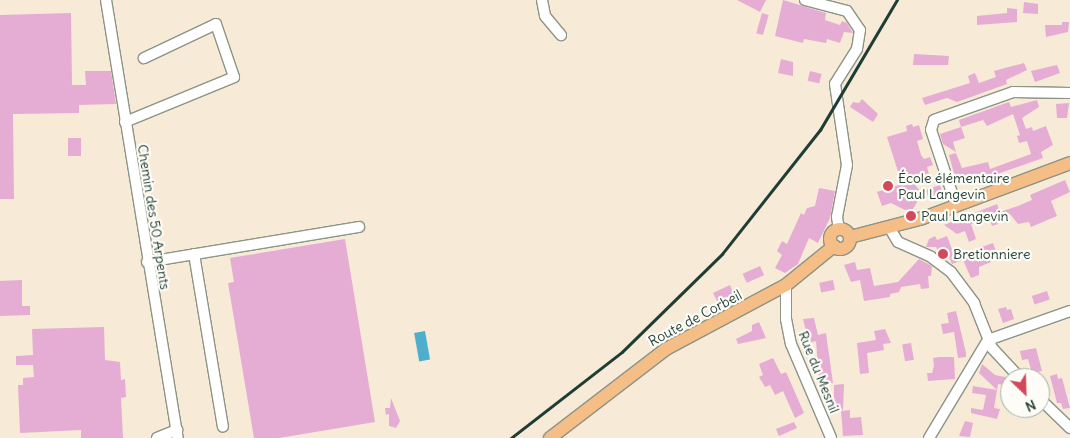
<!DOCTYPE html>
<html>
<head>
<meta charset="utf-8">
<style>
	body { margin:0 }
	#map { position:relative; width:1070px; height:438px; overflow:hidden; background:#f7ead7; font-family:Delius,sans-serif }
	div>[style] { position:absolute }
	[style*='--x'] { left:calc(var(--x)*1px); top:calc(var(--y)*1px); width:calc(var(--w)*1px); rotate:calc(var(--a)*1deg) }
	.water>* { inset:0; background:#4dafcc; transform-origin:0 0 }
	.building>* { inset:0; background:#e5add3; transform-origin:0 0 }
	.roads { filter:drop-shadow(1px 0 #8b9486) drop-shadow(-1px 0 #8b9486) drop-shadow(0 1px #8b9486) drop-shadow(0 -1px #8b9486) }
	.minor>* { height:10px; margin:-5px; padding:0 5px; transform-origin:5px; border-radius:5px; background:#fff }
	.major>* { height:12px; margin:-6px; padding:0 6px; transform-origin:6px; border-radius:6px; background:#f6be87 }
	.major>.ring { margin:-6px; padding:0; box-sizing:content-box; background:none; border:12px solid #f6be87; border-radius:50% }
	.rail>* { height:2.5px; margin:-1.25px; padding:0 1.25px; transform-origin:1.25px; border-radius:1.25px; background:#1f3d34 }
	.dots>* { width:14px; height:14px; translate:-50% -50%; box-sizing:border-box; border:2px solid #fdfcf7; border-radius:50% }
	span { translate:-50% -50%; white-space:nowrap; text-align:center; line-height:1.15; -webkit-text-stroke:4.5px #fdfcf7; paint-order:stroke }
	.poi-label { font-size:14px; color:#1f3d34 }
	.left { translate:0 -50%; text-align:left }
	.street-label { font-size:14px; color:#1f3d34 }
	.north { position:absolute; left:1000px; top:368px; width:50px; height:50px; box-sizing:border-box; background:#fdfcf7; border:1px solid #a4b0a9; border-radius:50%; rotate:156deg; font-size:14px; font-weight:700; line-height:20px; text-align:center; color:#1f3d34 }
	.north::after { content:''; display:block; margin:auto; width:18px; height:22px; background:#d1495b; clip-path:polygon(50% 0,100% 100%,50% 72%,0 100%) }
</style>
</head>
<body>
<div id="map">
	<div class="water">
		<i style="left:425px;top:331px;width:29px;height:11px;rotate:80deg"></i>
	</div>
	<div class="building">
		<i style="clip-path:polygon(737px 0,766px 0,760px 12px)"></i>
		<i style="clip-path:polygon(783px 0,826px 13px,825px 20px,840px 25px,842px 21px,847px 23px,853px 33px,844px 32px,840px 43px,827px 39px,826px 43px,804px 39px,803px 43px,775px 36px)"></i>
		<i style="clip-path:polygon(1024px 2px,1038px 4px,1038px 14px,1023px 13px)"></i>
		<i style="clip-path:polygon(1007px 8px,1017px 9px,1017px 22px,977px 25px,977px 16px,1007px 13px)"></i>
		<i style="clip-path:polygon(71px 13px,72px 85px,86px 85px,85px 71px,111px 71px,116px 104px,79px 105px,79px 113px,13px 114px,14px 199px,0 199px,0 15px)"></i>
		<i style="left:762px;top:13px;width:7px;height:21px;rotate:16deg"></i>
		<i style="clip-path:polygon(1062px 22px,1069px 22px,1068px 32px,1046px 37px,1045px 25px,1062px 25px)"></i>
		<i style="clip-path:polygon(914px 54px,949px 56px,948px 65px,913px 65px)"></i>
		<i style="clip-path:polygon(781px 59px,793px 62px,793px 76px,778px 73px)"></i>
		<i style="clip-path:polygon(1024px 63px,1027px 70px,1006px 80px,1007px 84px,957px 102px,947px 98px,925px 105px,922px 98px,970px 83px,968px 76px,975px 73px,979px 83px,996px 77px,994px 71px)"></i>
		<i style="clip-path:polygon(1057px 65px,1060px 73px,1035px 82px,1031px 71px)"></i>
		<i style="left:810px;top:71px;width:12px;height:10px;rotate:14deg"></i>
		<i style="clip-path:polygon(862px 99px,878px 114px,873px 122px,850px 107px,853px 102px,859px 103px)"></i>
		<i style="clip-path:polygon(1037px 100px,1039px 107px,1022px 118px,1026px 129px,1032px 127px,1033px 131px,1046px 126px,1053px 145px,1041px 152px,1043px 158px,980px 180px,978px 174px,956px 181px,949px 155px,956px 153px,962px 168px,988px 162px,990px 169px,1031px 154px,1027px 141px,1019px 143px,1017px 136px,1020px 135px,1013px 114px,987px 126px,983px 120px,961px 127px,959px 120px,1009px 102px,1011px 107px)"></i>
		<i style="clip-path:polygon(1069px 103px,1067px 118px,1057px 118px,1056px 104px)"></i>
		<i style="clip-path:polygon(912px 124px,913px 127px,919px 125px,923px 139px,917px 141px,921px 155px,924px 159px,930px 157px,933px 165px,927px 167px,929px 174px,911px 180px,920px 191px,924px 190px,913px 209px,905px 210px,891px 203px,882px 206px,877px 192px,902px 184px,887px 137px,907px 131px,906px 126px)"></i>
		<i style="clip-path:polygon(961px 127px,965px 138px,953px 142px,956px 152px,943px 144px,940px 134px)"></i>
		<i style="left:68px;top:138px;width:13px;height:18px"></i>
		<i style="clip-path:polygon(1065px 180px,1070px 192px,1051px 201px,1057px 216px,1031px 227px,1029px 222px,1018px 224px,1010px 214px,996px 220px,998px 224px,992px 226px,989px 218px,971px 224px,976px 239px,969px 242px,965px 231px,957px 234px,944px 225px,997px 204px,1000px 212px,1018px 206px,1032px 200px,1030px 195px)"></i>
		<i style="left:940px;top:185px;width:9px;height:15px;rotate:72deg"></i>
		<i style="clip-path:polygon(819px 188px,835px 191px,830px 218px,818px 243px,809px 238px,798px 264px,785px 273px,775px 268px,782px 255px,777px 251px,782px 241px,787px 244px,801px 213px,804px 215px,807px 208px,815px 206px)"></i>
		<i style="clip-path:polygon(935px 236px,937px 240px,947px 236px,953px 252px,961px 249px,965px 259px,979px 254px,979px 248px,993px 243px,997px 254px,989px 257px,991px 262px,979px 267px,979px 275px,971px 278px,963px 260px,952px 264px,948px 254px,942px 257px,936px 247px,926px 247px,929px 239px)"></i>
		<i style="clip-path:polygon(345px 239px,375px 422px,279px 438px,254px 438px,228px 283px,234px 282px,230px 258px)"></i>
		<i style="clip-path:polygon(919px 259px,932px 266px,931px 276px,928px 276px,929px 288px,921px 289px,920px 284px,901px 287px,899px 292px,890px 294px,890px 297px,864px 301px,860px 280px,851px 282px,844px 265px,855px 262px,857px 270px,870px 268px,874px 286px,898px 282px)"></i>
		<i style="left:760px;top:266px;width:10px;height:19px;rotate:66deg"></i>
		<i style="clip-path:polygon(22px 280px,22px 306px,30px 306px,30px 315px,0 316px,0 281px)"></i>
		<i style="left:833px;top:280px;width:10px;height:14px;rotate:79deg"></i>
		<i style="clip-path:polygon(730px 285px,734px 295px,717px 301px,713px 293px)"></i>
		<i style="left:1047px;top:291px;width:9px;height:16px;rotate:72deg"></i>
		<i style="clip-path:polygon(1006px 307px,1007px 310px,1011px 309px,1014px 319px,1003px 323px,998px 309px)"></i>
		<i style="clip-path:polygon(956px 311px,966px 353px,966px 357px,958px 358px,954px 332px,943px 334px,941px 324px,949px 323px,947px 313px)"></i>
		<i style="clip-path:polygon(814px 318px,818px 335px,826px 333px,833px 383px,824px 384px,824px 378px,819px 379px,816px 341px,809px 343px,803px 319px)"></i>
		<i style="clip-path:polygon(759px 322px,766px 338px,738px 344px,736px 339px,752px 331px,752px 325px)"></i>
		<i style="clip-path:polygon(104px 327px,105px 360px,120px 362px,121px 380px,125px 379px,126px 397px,121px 398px,123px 438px,81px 438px,81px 430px,20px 433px,18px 385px,23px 385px,23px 378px,34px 377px,33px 365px,16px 365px,16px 356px,33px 355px,32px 329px)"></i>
		<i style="clip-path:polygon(885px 329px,891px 343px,883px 344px,884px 350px,867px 353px,869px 373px,860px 374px,857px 343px,876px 340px,874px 331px)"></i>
		<i style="left:911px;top:343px;width:17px;height:9px;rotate:80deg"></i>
		<i style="clip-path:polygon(1036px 348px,1042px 371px,1032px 373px,1028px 359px,1022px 360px,1020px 351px)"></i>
		<i style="clip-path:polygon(940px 357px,954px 357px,955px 379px,928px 381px,927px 373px,932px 373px,934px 366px,933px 358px)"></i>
		<i style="clip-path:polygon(773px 358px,781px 374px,786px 372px,804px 413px,795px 418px,783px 391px,775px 395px,770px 385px,765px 387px,759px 377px,763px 375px,759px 364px)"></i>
		<i style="clip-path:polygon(982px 364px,995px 375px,1010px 378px,1008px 386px,998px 384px,997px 390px,979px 373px)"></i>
		<i style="clip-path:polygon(1057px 374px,1058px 379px,1062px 378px,1070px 408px,1063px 409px,1061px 403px,1057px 403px,1050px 376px)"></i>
		<i style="clip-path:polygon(844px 384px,843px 410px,834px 411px,834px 385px)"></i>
		<i style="clip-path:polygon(973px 386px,997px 390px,994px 408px,1000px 409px,997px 419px,971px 413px,971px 408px,983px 410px,986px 395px,972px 393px)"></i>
		<i style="clip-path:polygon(391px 398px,400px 421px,396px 428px,389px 426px,389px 414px,386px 415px,385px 408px,390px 408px)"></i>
		<i style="clip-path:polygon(850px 410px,850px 418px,861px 417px,863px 435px,843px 436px,841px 411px)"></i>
		<i style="clip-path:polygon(965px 421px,973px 423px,970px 437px,959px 436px)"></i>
		<i style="clip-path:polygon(794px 422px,797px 428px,779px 436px,776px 429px)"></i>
	</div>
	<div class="roads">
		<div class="minor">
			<i style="--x:106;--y:0;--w:444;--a:80.7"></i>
			<i style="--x:542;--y:0;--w:16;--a:79"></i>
			<i style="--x:545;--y:16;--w:25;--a:50"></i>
			<i style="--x:805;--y:0;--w:43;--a:14.7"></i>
			<i style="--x:847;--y:11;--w:23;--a:56"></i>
			<i style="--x:860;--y:30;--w:19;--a:99"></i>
			<i style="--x:857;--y:49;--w:41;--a:122.2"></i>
			<i style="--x:835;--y:84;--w:82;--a:81.6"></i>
			<i style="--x:847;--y:165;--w:53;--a:100.9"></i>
			<i style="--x:837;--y:217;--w:12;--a:81"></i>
			<i style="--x:125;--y:122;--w:118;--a:-22.4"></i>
			<i style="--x:234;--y:77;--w:56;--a:-108.8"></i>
			<i style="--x:216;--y:24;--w:80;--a:154.7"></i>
			<i style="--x:956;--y:205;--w:79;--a:-108.4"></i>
			<i style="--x:931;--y:130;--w:10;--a:-73"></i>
			<i style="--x:934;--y:120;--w:84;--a:-19.5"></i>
			<i style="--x:1013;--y:92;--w:57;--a:1"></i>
			<i style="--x:889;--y:227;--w:17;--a:59"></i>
			<i style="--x:898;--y:242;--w:36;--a:24"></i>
			<i style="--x:931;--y:257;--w:25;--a:37"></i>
			<i style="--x:951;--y:272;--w:39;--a:53"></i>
			<i style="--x:974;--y:303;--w:48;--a:68.2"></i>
			<i style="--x:992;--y:348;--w:41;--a:47"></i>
			<i style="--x:194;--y:254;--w:175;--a:80.5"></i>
			<i style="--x:147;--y:262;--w:215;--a:-9.4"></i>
			<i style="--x:786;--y:285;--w:34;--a:90"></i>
			<i style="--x:786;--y:319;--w:25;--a:79"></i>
			<i style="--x:791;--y:344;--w:102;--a:66.9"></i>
			<i style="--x:1040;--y:399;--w:42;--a:44"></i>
			<i style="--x:157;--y:438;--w:22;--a:-22"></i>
			<i style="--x:929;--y:438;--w:114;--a:-59"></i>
			<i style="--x:988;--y:340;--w:87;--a:-19.5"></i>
		</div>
		<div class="major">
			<i class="ring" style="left:830px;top:229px;width:8px;height:8px"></i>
			<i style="--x:850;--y:237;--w:75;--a:-14.6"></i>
			<i style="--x:923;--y:218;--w:157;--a:-20.5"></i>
			<i style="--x:550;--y:438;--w:146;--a:-37.5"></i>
			<i style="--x:666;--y:349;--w:136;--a:-28.1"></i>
			<i style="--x:786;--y:285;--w:62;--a:-39.1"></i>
		</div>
	</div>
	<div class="rail">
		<i style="--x:511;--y:438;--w:140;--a:-37.8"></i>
		<i style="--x:622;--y:352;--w:140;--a:-44.4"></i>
		<i style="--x:722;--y:254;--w:158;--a:-51.7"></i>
		<i style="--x:820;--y:130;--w:151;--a:-59.4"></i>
	</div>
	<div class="dots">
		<i style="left:888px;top:186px;background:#d1495b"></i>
		<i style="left:911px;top:216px;background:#d1495b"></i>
		<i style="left:943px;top:254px;background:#d1495b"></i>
	</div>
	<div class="poi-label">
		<span class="left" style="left:898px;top:186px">École élémentaire<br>Paul Langevin</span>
		<span class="left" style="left:921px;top:216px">Paul Langevin</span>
		<span class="left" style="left:953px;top:254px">Bretionniere</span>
	</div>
	<div class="street-label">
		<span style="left:154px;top:217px;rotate:81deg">Chemin des 50 Arpents</span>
		<span style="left:695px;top:318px;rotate:-28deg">Route de Corbeil</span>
		<span style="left:819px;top:372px;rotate:68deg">Rue du Mesnil</span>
	</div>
	<div class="north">N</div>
</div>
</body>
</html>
